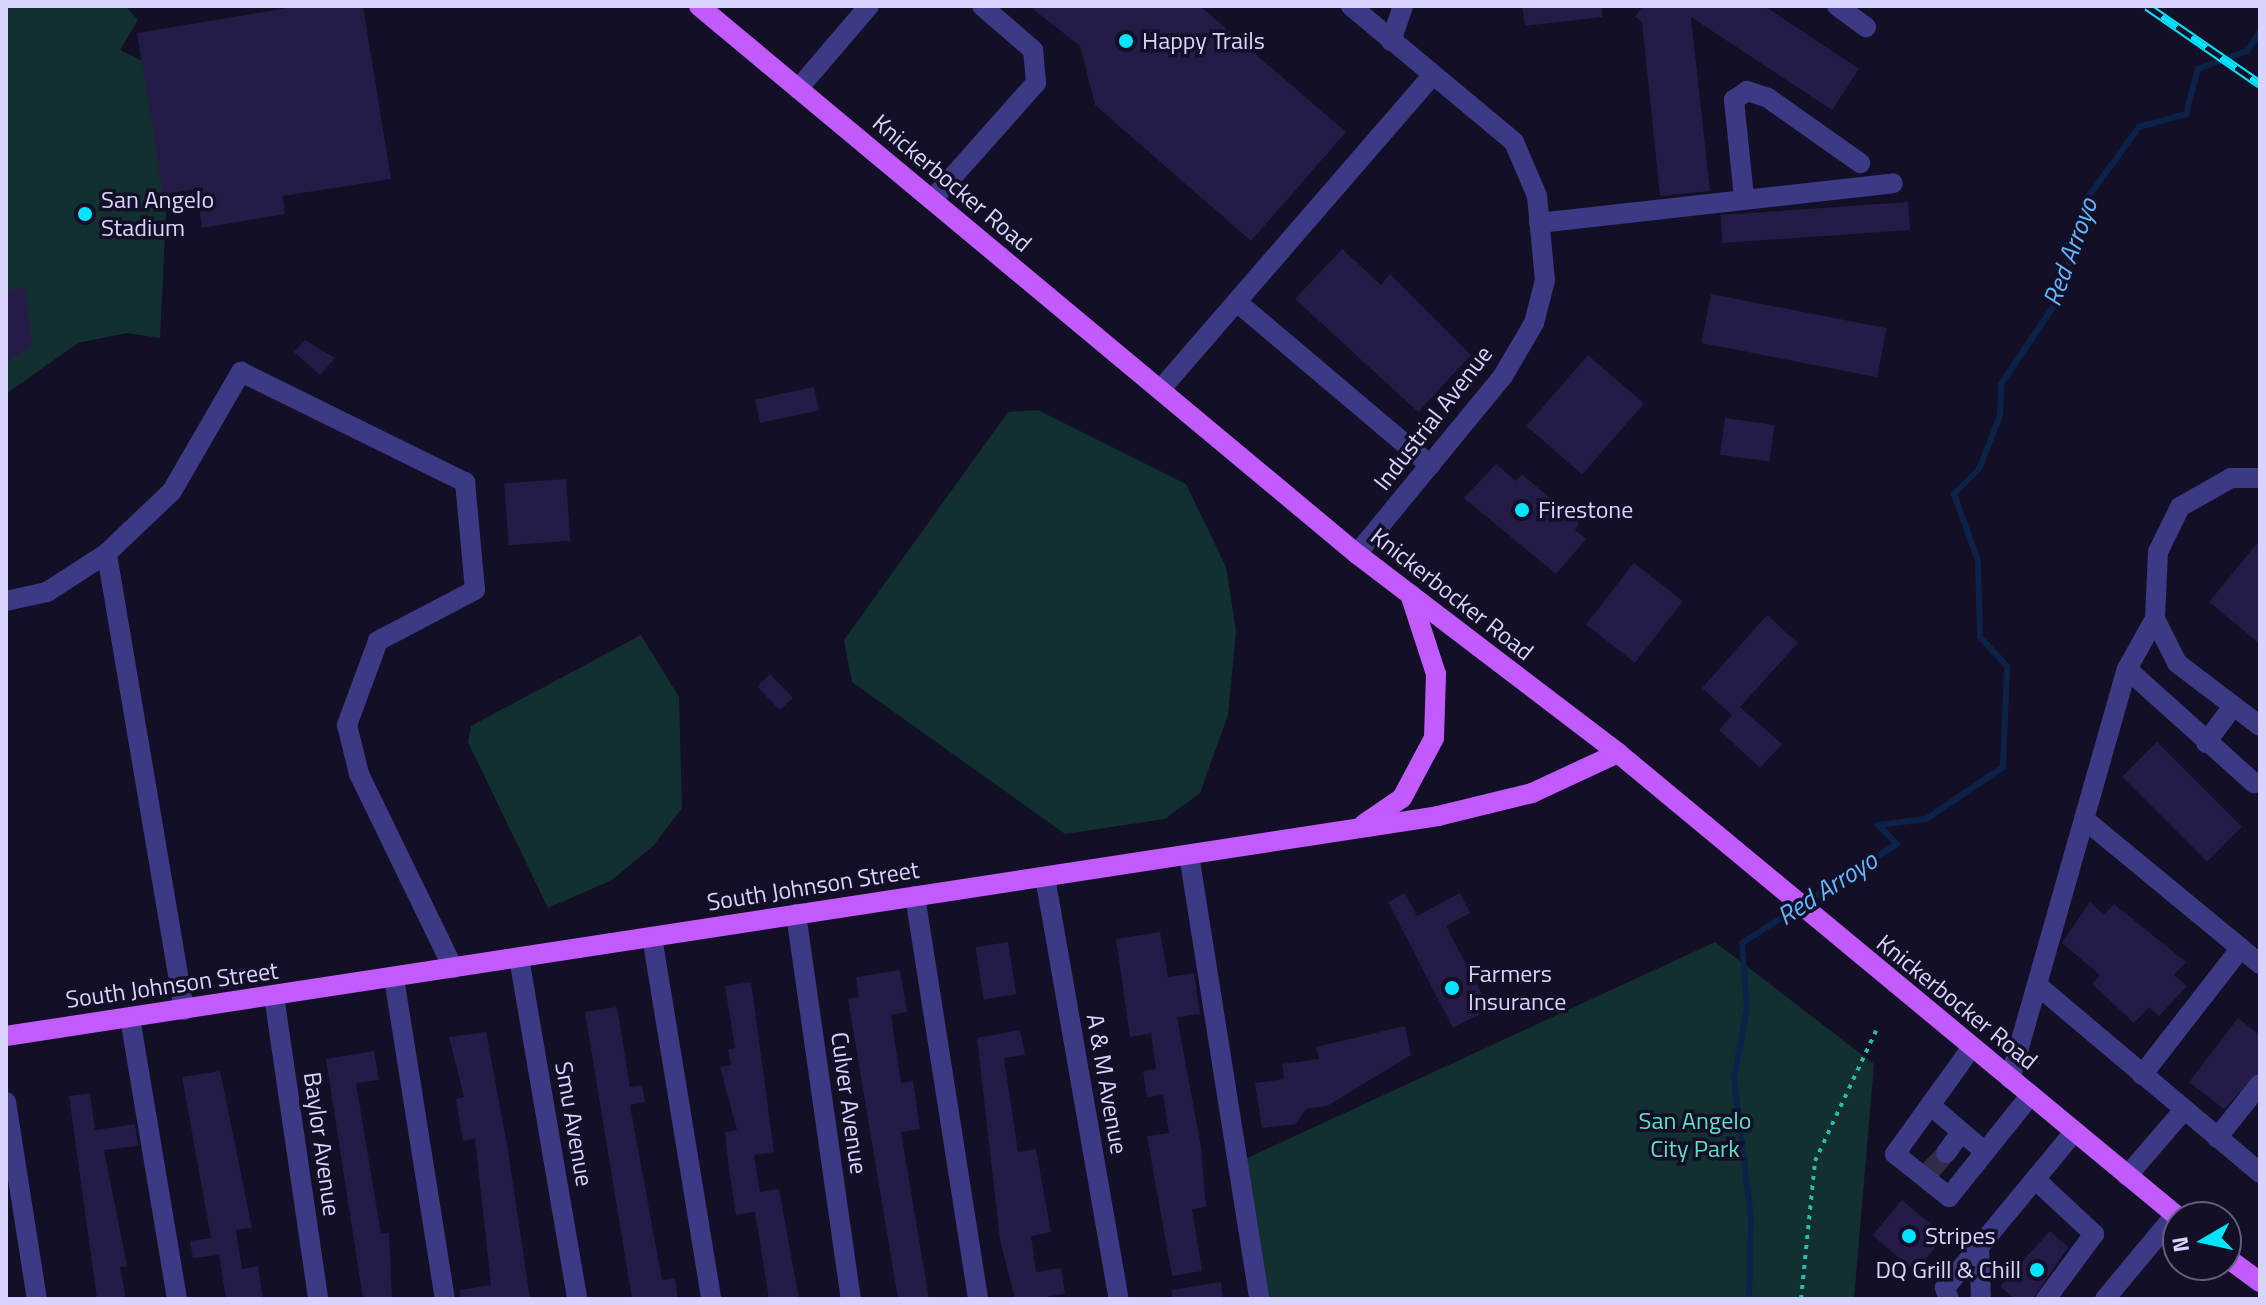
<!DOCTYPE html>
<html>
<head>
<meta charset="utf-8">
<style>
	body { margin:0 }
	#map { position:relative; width:2266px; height:1305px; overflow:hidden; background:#130f26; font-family:"Titillium Web",sans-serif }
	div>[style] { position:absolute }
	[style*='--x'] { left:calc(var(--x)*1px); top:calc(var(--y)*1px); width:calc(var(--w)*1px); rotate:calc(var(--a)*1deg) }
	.green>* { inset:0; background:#12302f }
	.stream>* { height:6px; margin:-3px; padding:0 3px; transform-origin:3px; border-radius:3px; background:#0c2248 }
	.building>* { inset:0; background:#241b47; transform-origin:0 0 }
	.minor-tunnel>* { height:20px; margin-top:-10px; transform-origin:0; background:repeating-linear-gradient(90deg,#312d47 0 20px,transparent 0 30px) }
	.path>* { height:4px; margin-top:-2px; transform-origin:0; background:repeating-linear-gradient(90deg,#2fb8b0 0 4px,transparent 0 10px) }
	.minor>* { height:20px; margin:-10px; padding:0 10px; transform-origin:10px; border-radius:10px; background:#3d3a85 }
	.major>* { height:20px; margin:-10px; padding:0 10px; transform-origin:10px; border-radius:10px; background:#c25bff }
	.rail>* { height:9px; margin-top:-4.5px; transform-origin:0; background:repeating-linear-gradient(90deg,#130f26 0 18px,#00e5ff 0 36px); box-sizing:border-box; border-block:2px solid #00e5ff }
	.dots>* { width:22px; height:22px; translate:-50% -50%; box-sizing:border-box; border:4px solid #130f26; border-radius:50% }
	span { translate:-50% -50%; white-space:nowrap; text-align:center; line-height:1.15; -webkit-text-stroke:7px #130f26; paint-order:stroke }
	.poi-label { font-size:24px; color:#d9d4ff }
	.left { translate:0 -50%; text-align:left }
	.right { translate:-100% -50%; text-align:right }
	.street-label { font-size:24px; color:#d9d4ff }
	.park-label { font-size:24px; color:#5fe0c0 }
	.water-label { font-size:26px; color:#62b6ff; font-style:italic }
	.frame { position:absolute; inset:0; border:8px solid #d9d4ff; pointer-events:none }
	.north { position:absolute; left:2162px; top:1201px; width:80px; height:80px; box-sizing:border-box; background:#130f26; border:2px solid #625e7d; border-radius:50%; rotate:261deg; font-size:22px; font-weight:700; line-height:32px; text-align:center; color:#d9d4ff }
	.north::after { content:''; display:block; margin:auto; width:28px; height:36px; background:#00e5ff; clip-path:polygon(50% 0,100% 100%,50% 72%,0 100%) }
</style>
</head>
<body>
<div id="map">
	<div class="green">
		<i style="clip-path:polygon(6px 6px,125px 6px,138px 20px,120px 50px,147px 63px,167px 194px,160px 338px,127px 333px,78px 343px,6px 394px)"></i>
		<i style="clip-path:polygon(1038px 410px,1186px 484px,1226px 567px,1236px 631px,1228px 715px,1200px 793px,1165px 819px,1065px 834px,852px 682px,844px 640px,1008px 412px)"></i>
		<i style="clip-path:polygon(641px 635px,679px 697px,682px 808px,653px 846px,612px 880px,548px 908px,468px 742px,471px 726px)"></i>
		<i style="clip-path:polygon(1715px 942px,1874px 1064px,1854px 1299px,1253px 1299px,1232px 1165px)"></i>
	</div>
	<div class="stream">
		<i style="--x:1749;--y:1299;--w:82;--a:-88.6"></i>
		<i style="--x:1751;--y:1217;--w:140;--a:-97"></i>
		<i style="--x:1734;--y:1078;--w:70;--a:-79.3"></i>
		<i style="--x:1747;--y:1009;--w:66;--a:-94.3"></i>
		<i style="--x:1742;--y:943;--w:184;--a:-32.6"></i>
		<i style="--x:1897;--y:844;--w:27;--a:-135"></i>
		<i style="--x:1878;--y:825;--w:48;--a:-7.1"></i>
		<i style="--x:1926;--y:819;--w:93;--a:-34"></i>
		<i style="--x:2003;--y:767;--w:101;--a:-87.7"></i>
		<i style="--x:2007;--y:666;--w:40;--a:-133"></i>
		<i style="--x:1980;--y:637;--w:76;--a:-91.5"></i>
		<i style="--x:1978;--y:561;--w:71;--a:-109.7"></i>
		<i style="--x:1954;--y:494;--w:35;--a:-45"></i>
		<i style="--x:1979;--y:469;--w:57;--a:-68.4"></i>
		<i style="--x:2000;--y:416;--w:32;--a:-88"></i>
		<i style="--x:2001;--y:384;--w:104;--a:-56"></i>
		<i style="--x:2059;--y:298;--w:105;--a:-74"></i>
		<i style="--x:2088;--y:197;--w:87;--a:-53.9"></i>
		<i style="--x:2139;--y:127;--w:49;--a:-15.5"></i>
		<i style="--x:2186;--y:114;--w:47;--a:-75.1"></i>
		<i style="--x:2198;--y:69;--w:52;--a:-20.2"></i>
		<i style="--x:2247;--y:51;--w:23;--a:-56"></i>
	</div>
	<div class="building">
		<i style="clip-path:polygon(300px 6px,363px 6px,391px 179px,283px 196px,285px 214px,202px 228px,196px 189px,163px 194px,137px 33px)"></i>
		<i style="clip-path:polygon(1029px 6px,1200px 6px,1346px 132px,1251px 241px,1095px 105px,1080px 46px)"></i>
		<i style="clip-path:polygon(1522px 6px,1602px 6px,1602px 17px,1525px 26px)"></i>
		<i style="clip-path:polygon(1643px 6px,1764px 6px,1859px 69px,1832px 110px,1691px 17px,1710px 191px,1660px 196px,1642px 22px,1635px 17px)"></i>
		<i style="left:1908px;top:202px;width:28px;height:188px;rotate:86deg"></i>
		<i style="clip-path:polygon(1342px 249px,1381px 285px,1390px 274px,1471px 355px,1418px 412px,1295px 299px)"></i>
		<i style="clip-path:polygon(25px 287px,33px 346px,6px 362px,6px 290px)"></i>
		<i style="left:1711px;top:294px;width:179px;height:50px;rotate:11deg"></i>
		<i style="clip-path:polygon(305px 340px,335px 358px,320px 375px,294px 352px)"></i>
		<i style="left:1588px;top:355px;width:74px;height:94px;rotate:41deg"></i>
		<i style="left:814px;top:387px;width:24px;height:60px;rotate:78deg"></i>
		<i style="left:1725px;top:418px;width:50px;height:37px;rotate:8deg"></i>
		<i style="clip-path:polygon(1496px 464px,1516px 481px,1522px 474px,1579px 523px,1575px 530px,1586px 539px,1556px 574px,1464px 498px)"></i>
		<i style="left:566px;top:479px;width:62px;height:62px;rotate:86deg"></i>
		<i style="clip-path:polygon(2260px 540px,2260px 644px,2209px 602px)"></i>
		<i style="left:1634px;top:563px;width:62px;height:78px;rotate:38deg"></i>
		<i style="clip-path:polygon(1767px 615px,1798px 643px,1740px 707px,1782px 744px,1760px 768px,1719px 730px,1732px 715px,1702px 688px)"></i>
		<i style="left:770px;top:674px;width:33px;height:18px;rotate:46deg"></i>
		<i style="left:2157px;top:742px;width:120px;height:49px;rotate:45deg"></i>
		<i style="clip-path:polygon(1405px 893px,1417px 916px,1460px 893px,1470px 913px,1446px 926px,1490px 1009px,1453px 1028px,1388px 902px)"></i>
		<i style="clip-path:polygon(2090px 902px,2104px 915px,2114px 904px,2186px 962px,2174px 975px,2187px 986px,2159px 1016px,2149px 1007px,2134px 1023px,2092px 984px,2100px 975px,2062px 943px)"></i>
		<i style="clip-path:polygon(1160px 932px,1168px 977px,1194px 973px,1200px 1014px,1177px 1017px,1201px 1147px,1206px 1207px,1192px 1209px,1202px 1271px,1172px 1276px,1147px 1136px,1169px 1133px,1163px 1095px,1147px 1097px,1143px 1071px,1156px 1069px,1151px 1033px,1130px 1037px,1116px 939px)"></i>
		<i style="left:1008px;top:942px;width:53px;height:33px;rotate:81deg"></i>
		<i style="clip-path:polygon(900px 970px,907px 1012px,891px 1015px,901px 1083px,913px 1081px,920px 1129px,901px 1132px,929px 1299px,898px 1299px,848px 999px,859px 997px,856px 977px)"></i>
		<i style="clip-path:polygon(751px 982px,774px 1152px,754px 1155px,760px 1192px,779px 1189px,799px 1299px,769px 1299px,755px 1212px,736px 1215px,729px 1170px,725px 1132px,737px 1130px,720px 1067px,731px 1065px,728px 1049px,735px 1048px,725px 986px)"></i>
		<i style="clip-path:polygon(617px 1007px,630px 1087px,642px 1085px,645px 1102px,630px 1105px,662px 1280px,675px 1278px,678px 1299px,632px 1299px,585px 1012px)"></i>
		<i style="clip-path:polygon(2238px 1018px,2260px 1035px,2260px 1071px,2224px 1109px,2189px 1082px)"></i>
		<i style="clip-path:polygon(1405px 1026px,1411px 1055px,1327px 1106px,1306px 1109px,1296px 1124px,1262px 1128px,1255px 1083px,1284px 1079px,1282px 1064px,1319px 1059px,1316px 1047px)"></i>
		<i style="clip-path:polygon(1020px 1030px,1025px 1055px,1004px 1058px,1018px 1152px,1036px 1149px,1051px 1232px,1031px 1236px,1036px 1272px,1061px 1268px,1065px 1294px,1031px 1299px,1015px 1299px,1000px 1240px,977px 1038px)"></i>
		<i style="clip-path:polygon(486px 1032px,508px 1150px,530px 1299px,461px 1299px,460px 1290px,491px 1285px,475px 1139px,463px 1141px,456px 1099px,464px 1097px,449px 1037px)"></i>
		<i style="clip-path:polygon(374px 1051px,379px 1080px,356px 1083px,381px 1234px,389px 1233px,392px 1299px,363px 1299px,326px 1059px)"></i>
		<i style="clip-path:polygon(220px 1071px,252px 1228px,236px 1230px,242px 1269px,258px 1266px,263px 1299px,226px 1299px,219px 1255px,193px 1258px,190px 1241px,211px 1238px,182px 1077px)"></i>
		<i style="clip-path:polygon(90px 1093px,95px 1130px,135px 1124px,138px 1146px,104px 1150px,127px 1266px,120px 1267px,126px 1299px,97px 1299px,69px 1096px)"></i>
		<i style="left:1902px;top:1200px;width:56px;height:46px;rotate:40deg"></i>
		<i style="clip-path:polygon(2050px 1231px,2068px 1247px,2033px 1299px,2014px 1299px,2000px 1286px)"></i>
		<i style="clip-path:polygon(1221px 1282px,1223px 1299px,1172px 1299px,1172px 1290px)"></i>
	</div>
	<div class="minor-tunnel">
		<i style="--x:1930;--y:1171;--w:24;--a:-48"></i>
	</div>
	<div class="path">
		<i style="--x:1801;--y:1299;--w:139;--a:-84.2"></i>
		<i style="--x:1815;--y:1161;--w:144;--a:-64.9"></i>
	</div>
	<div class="minor">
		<i style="--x:1351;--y:6;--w:212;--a:39.8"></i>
		<i style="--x:1514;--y:142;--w:59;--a:66.9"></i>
		<i style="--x:1537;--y:196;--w:84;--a:84.6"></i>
		<i style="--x:1545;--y:280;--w:44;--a:104.3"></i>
		<i style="--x:1534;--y:323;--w:61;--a:120.3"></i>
		<i style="--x:1503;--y:376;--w:230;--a:129.4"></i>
		<i style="--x:1837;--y:6;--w:36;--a:36"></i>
		<i style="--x:1391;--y:41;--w:37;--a:-71"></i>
		<i style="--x:798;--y:89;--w:109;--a:-49.5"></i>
		<i style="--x:1744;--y:197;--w:98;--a:-95.9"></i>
		<i style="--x:1734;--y:100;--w:16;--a:-35"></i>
		<i style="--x:1747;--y:91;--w:22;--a:18"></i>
		<i style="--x:1768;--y:98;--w:113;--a:35.2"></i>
		<i style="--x:932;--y:200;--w:157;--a:-48.4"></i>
		<i style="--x:1036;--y:83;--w:33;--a:-95"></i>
		<i style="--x:1033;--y:50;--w:67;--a:-139.2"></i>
		<i style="--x:1539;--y:223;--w:356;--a:-6.4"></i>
		<i style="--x:1237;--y:302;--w:253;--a:40.2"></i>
		<i style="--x:1160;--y:390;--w:415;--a:-49.1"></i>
		<i style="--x:2260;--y:478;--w:29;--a:180"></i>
		<i style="--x:2231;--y:478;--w:59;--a:150.4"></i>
		<i style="--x:2180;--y:507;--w:50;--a:116.1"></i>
		<i style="--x:2158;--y:552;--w:67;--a:92.6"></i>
		<i style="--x:2155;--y:619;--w:49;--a:63.4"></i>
		<i style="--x:2177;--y:663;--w:104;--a:37.2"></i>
		<i style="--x:6;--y:601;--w:42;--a:-12.4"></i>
		<i style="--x:47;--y:592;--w:72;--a:-33"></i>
		<i style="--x:2127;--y:669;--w:171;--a:41.9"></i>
		<i style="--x:2206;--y:743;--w:46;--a:-53.9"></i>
		<i style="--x:2084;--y:819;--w:228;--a:39.5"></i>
		<i style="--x:1189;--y:855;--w:449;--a:81"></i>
		<i style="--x:1045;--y:877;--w:428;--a:80.1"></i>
		<i style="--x:915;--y:896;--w:408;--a:81.1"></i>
		<i style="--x:796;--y:914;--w:389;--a:81.9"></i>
		<i style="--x:652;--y:937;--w:367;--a:80.7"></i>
		<i style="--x:519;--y:958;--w:346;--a:80.3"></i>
		<i style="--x:394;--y:978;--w:325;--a:81"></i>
		<i style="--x:2037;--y:985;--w:292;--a:40.1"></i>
		<i style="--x:274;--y:996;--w:306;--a:81.7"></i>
		<i style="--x:184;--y:1010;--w:463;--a:-99.6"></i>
		<i style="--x:107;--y:553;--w:90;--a:-43.6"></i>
		<i style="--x:172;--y:491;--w:138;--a:-59.9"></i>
		<i style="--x:241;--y:372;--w:250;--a:26.2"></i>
		<i style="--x:465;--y:482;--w:108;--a:84.7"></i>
		<i style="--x:475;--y:590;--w:110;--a:152.3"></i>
		<i style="--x:378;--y:641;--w:90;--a:110.3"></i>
		<i style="--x:347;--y:725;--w:50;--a:76.2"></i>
		<i style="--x:359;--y:774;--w:216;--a:64.1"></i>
		<i style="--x:130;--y:1018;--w:285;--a:80.5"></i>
		<i style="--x:1972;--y:1047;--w:132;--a:125.7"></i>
		<i style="--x:1895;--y:1154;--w:69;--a:38.5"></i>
		<i style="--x:1949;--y:1197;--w:129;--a:-51.3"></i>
		<i style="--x:2142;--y:1075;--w:161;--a:-52.1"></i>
		<i style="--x:2010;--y:1079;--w:426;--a:-74.1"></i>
		<i style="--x:2127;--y:669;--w:57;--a:-60.8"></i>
		<i style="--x:6;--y:1102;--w:199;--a:81.1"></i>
		<i style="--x:1930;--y:1105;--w:72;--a:40.5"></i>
		<i style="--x:2217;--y:1138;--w:69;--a:-51.5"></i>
		<i style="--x:1946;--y:1153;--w:26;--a:-54"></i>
		<i style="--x:2127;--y:1176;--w:87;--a:-49.2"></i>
		<i style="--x:2035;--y:1179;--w:81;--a:43"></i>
		<i style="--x:2094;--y:1234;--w:81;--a:126.4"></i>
		<i style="--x:1979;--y:1247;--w:52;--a:87.8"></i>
		<i style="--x:1949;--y:1299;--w:12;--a:-110"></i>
		<i style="--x:1945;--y:1288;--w:202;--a:-50.4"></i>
		<i style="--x:2105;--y:1299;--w:109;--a:-50.2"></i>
	</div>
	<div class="major">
		<i style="--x:699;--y:6;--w:856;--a:39.79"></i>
		<i style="--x:1357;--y:554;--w:328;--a:37.3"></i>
		<i style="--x:1618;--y:753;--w:727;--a:39.64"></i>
		<i style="--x:1364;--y:824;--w:46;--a:-34.4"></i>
		<i style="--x:1402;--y:798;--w:68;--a:-61.9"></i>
		<i style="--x:1434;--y:738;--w:64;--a:-88.2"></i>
		<i style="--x:1436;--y:674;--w:84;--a:-108"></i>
		<i style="--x:6;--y:1036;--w:1449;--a:-8.73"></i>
		<i style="--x:1438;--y:816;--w:97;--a:-13.7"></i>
		<i style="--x:1532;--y:793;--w:95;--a:-24.9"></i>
		<i style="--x:2226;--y:1257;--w:42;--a:36.3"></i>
	</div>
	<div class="rail">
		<i style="--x:2147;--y:6;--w:137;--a:34.6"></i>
	</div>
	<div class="dots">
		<i style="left:1126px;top:41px;background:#00e5ff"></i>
		<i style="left:85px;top:214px;background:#00e5ff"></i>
		<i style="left:1522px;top:510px;background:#00e5ff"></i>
		<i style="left:1452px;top:988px;background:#00e5ff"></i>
		<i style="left:1909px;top:1236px;background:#00e5ff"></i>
		<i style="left:2037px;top:1270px;background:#00e5ff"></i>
	</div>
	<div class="poi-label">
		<span class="left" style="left:1142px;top:41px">Happy Trails</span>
		<span class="left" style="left:101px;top:214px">San Angelo<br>Stadium</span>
		<span class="left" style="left:1538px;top:510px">Firestone</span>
		<span class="left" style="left:1468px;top:988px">Farmers<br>Insurance</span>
		<span class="left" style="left:1925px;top:1236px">Stripes</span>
		<span class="right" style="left:2021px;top:1270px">DQ Grill &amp; Chill</span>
	</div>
	<div class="street-label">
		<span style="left:952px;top:183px;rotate:40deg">Knickerbocker Road</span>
		<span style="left:1433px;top:418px;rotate:-52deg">Industrial Avenue</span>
		<span style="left:1452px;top:594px;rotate:38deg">Knickerbocker Road</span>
		<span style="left:813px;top:886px;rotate:-9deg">South Johnson Street</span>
		<span style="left:172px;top:985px;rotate:-8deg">South Johnson Street</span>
		<span style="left:1957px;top:1002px;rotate:39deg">Knickerbocker Road</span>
		<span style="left:1107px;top:1084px;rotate:80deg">A &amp; M Avenue</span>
		<span style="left:849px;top:1103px;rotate:82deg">Culver Avenue</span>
		<span style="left:574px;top:1124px;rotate:80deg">Smu Avenue</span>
		<span style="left:322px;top:1144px;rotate:82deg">Baylor Avenue</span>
	</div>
	<div class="park-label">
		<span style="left:1695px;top:1135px">San Angelo<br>City Park</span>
	</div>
	<div class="water-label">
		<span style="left:2070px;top:252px;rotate:-70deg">Red Arroyo</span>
		<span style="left:1827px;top:888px;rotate:-33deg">Red Arroyo</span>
	</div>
	<div class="frame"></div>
	<div class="north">N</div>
</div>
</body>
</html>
